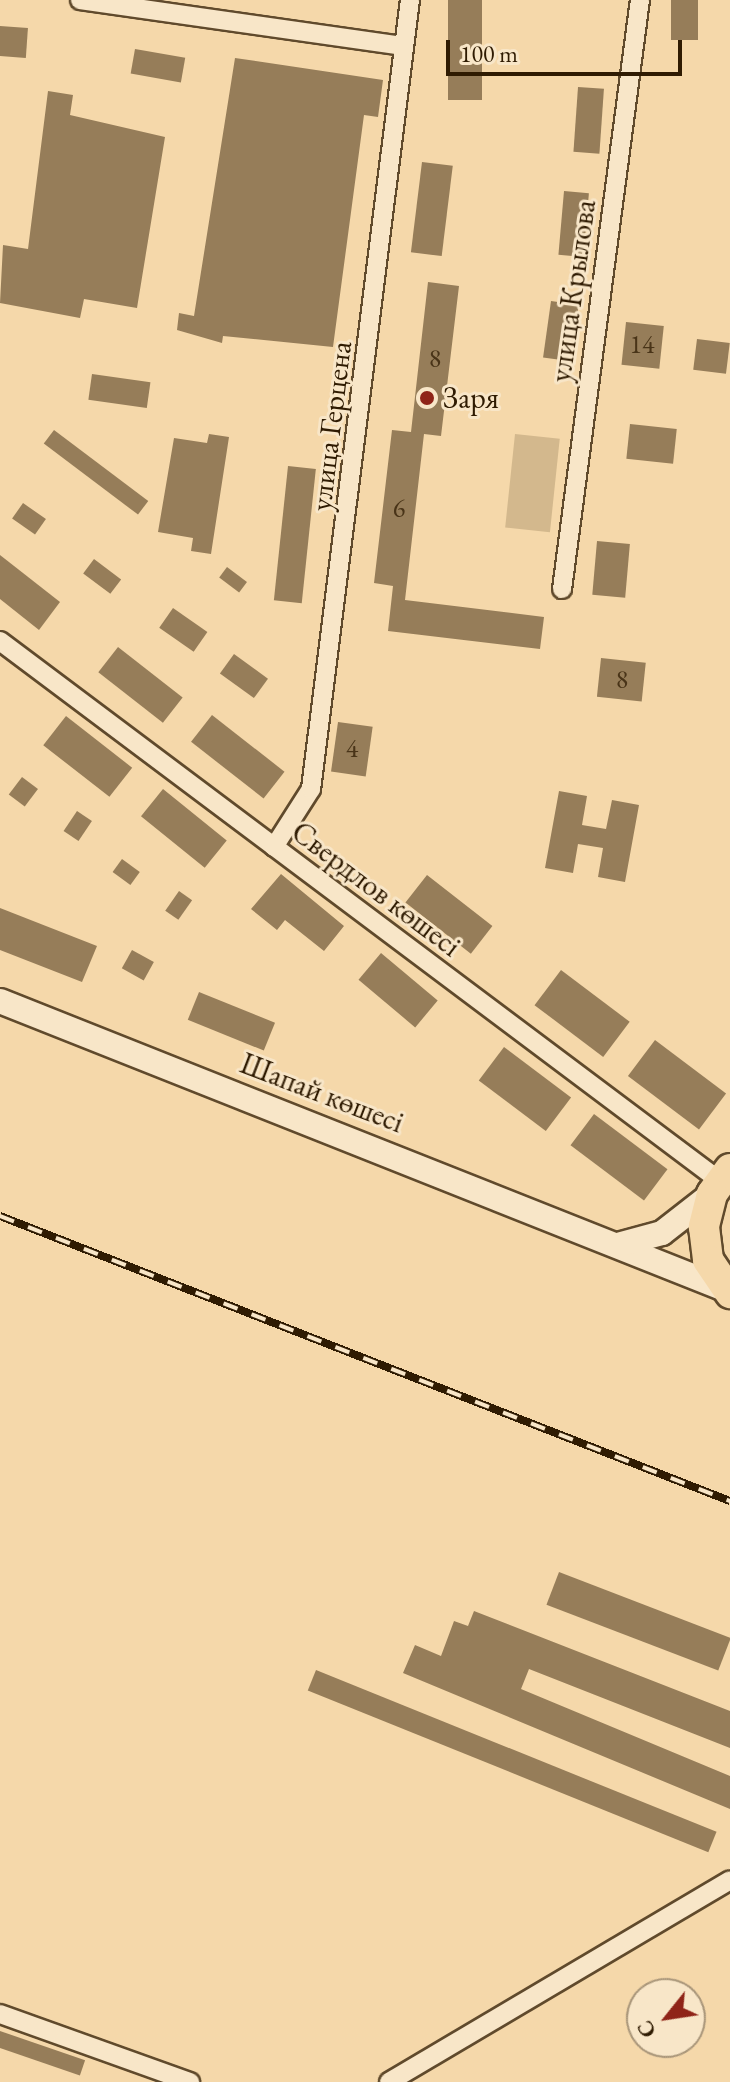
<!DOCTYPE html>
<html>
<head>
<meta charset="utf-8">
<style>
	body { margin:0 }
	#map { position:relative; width:730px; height:2082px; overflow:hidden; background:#f5d8aa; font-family:"EB Garamond",serif }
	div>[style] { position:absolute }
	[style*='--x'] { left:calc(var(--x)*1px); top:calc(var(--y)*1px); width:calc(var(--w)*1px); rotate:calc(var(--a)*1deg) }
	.green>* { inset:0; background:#d3b88d; transform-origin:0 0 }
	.building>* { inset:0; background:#967d59; transform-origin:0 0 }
	.roads { filter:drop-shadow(2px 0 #604a2c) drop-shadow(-2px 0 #604a2c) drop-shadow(0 2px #604a2c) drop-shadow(0 -2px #604a2c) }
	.minor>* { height:18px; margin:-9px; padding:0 9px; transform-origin:9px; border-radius:9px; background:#f8e6c8 }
	.tertiary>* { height:24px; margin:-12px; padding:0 12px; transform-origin:12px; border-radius:12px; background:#f8e6c8 }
	.primary>* { height:30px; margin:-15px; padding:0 15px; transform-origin:15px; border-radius:15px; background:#f5d8aa }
	.rail>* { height:8px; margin-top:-4px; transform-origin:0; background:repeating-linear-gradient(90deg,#f8e6c8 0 15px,#2f1b02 0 30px); box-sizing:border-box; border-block:2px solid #2f1b02 }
	.dots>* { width:22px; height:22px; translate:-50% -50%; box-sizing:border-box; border:4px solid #f8e6c8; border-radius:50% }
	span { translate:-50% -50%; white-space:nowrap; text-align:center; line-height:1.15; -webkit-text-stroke:6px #f8e6c8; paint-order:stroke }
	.number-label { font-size:26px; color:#493418 }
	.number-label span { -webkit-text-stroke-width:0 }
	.street-label { font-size:30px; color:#2f1b02 }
	.poi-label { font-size:30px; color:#2f1b02 }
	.left { translate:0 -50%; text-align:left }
	.north { position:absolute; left:626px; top:1978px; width:80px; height:80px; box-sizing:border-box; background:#f8e6c8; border:2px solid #a89579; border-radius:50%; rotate:240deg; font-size:22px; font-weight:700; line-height:32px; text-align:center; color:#2f1b02 }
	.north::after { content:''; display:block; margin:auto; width:28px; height:36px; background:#8f2418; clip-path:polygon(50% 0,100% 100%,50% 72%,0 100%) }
	.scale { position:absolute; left:446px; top:40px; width:236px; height:36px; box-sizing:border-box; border:4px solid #2f1b02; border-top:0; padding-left:10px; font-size:24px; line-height:28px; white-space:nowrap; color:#2f1b02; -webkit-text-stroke:6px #f8e6c8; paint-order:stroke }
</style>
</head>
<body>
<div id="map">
	<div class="green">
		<i style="left:515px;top:434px;width:45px;height:94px;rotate:6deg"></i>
	</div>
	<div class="building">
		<i style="left:448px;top:0;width:34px;height:100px"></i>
		<i style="left:671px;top:0;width:27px;height:40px"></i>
		<i style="left:0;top:26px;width:28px;height:30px;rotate:4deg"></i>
		<i style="left:135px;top:49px;width:51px;height:25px;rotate:10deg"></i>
		<i style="clip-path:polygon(235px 58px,383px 80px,378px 117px,364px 115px,333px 347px,223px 336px,222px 343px,177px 330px,179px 313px,194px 316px)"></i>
		<i style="left:578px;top:87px;width:26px;height:65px;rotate:4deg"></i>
		<i style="clip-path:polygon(48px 91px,73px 95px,70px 115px,165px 137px,137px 308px,84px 299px,80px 318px,0 303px,3px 245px,28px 249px)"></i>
		<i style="left:422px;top:162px;width:31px;height:91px;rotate:7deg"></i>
		<i style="left:564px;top:191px;width:25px;height:64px;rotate:5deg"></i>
		<i style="clip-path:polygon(428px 282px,459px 286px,441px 436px,424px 434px,405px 600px,544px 617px,540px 649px,388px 631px,393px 586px,374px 583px,392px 430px,411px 432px)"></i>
		<i style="left:551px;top:301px;width:28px;height:57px;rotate:8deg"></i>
		<i style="left:626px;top:322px;width:38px;height:43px;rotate:6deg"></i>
		<i style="left:697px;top:339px;width:33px;height:31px;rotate:7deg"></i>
		<i style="left:92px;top:374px;width:59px;height:26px;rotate:8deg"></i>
		<i style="left:630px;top:424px;width:47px;height:35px;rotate:6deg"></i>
		<i style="left:54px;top:430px;width:118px;height:17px;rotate:37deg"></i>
		<i style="clip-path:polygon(209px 434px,229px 437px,211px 554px,191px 551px,193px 538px,158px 532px,174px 438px,207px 443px)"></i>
		<i style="left:288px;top:466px;width:28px;height:135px;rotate:6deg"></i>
		<i style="left:23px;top:503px;width:28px;height:19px;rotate:35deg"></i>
		<i style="left:597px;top:541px;width:33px;height:54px;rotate:5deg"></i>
		<i style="clip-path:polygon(0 555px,60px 602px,39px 630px,0 599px)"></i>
		<i style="left:94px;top:559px;width:34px;height:18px;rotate:37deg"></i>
		<i style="left:227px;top:567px;width:25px;height:13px;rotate:37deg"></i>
		<i style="left:173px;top:608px;width:42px;height:24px;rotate:35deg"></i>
		<i style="left:118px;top:647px;width:82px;height:32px;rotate:38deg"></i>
		<i style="left:234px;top:654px;width:42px;height:24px;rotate:36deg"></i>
		<i style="left:601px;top:658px;width:45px;height:39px;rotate:6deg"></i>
		<i style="left:212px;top:715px;width:92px;height:34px;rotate:38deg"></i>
		<i style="left:66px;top:716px;width:84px;height:37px;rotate:38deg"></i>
		<i style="left:338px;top:722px;width:35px;height:50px;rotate:8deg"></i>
		<i style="left:22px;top:777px;width:20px;height:22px;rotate:37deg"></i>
		<i style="left:163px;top:789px;width:82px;height:35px;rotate:39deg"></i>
		<i style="clip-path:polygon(559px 791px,587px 796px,582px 825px,606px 829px,612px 800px,639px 805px,625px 882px,598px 877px,603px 848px,578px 844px,573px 873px,545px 868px)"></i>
		<i style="left:77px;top:811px;width:18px;height:24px;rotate:34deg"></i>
		<i style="left:122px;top:859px;width:22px;height:16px;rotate:36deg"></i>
		<i style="clip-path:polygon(281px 874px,344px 926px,324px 951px,285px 920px,277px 930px,251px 909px)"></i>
		<i style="left:427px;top:875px;width:83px;height:35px;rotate:38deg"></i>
		<i style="left:179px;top:891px;width:16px;height:24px;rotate:35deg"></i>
		<i style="clip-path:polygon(0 908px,97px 946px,82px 982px,0 950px)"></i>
		<i style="left:132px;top:950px;width:25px;height:21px;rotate:29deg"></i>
		<i style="left:381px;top:953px;width:74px;height:35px;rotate:40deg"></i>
		<i style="left:561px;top:970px;width:86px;height:44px;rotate:37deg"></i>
		<i style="left:199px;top:992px;width:82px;height:30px;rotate:22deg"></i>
		<i style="left:655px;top:1040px;width:89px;height:45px;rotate:37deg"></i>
		<i style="left:504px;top:1047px;width:84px;height:42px;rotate:37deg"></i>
		<i style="left:594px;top:1114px;width:92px;height:39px;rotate:37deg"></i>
		<i style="left:559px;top:1572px;width:184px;height:35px;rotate:21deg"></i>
		<i style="clip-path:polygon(474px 1611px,730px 1711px,730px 1748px,529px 1669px,521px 1689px,730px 1776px,730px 1809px,403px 1673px,415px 1645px,441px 1656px,454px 1621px,468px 1626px)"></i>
		<i style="left:316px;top:1670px;width:432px;height:22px;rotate:22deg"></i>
		<i style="left:0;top:2031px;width:90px;height:16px;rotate:19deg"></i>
	</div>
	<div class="roads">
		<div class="minor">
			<i style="--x:80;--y:0;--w:327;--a:8.1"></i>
			<i style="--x:562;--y:589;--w:594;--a:-82.46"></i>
			<i style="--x:0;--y:641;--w:900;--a:36.87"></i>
			<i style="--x:274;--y:847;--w:69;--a:-57.5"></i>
			<i style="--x:311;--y:789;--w:795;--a:-82.85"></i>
			<i style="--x:0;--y:2014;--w:202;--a:19.7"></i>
			<i style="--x:389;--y:2082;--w:396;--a:-30.6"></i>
		</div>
		<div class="tertiary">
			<i style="--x:0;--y:1001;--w:780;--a:21.67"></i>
			<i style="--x:621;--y:1244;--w:42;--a:-15"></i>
			<i style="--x:662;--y:1233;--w:63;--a:-38"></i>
		</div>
		<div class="primary">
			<i style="--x:730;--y:1169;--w:31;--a:126"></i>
			<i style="--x:712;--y:1194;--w:34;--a:104"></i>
			<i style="--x:704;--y:1227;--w:33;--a:83"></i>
			<i style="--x:708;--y:1260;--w:40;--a:56"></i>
		</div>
	</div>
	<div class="rail">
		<i style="--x:0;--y:1216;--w:784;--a:21.33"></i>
	</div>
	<div class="dots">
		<i style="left:427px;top:398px;background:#8f2418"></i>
	</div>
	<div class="number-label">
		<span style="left:642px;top:345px">14</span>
		<span style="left:435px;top:359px">8</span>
		<span style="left:399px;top:509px">6</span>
		<span style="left:622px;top:680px">8</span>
		<span style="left:352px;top:749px">4</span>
	</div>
	<div class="street-label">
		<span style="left:573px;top:291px;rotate:-82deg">улица Крылова</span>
		<span style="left:331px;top:426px;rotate:-83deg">улица Герцена</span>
		<span style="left:376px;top:889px;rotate:37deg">Свердлов көшесі</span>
		<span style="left:322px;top:1093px;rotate:21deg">Шапай көшесі</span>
	</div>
	<div class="poi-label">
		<span class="left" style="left:443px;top:398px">Заря</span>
	</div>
	<div class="north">С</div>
	<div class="scale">100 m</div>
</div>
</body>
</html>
